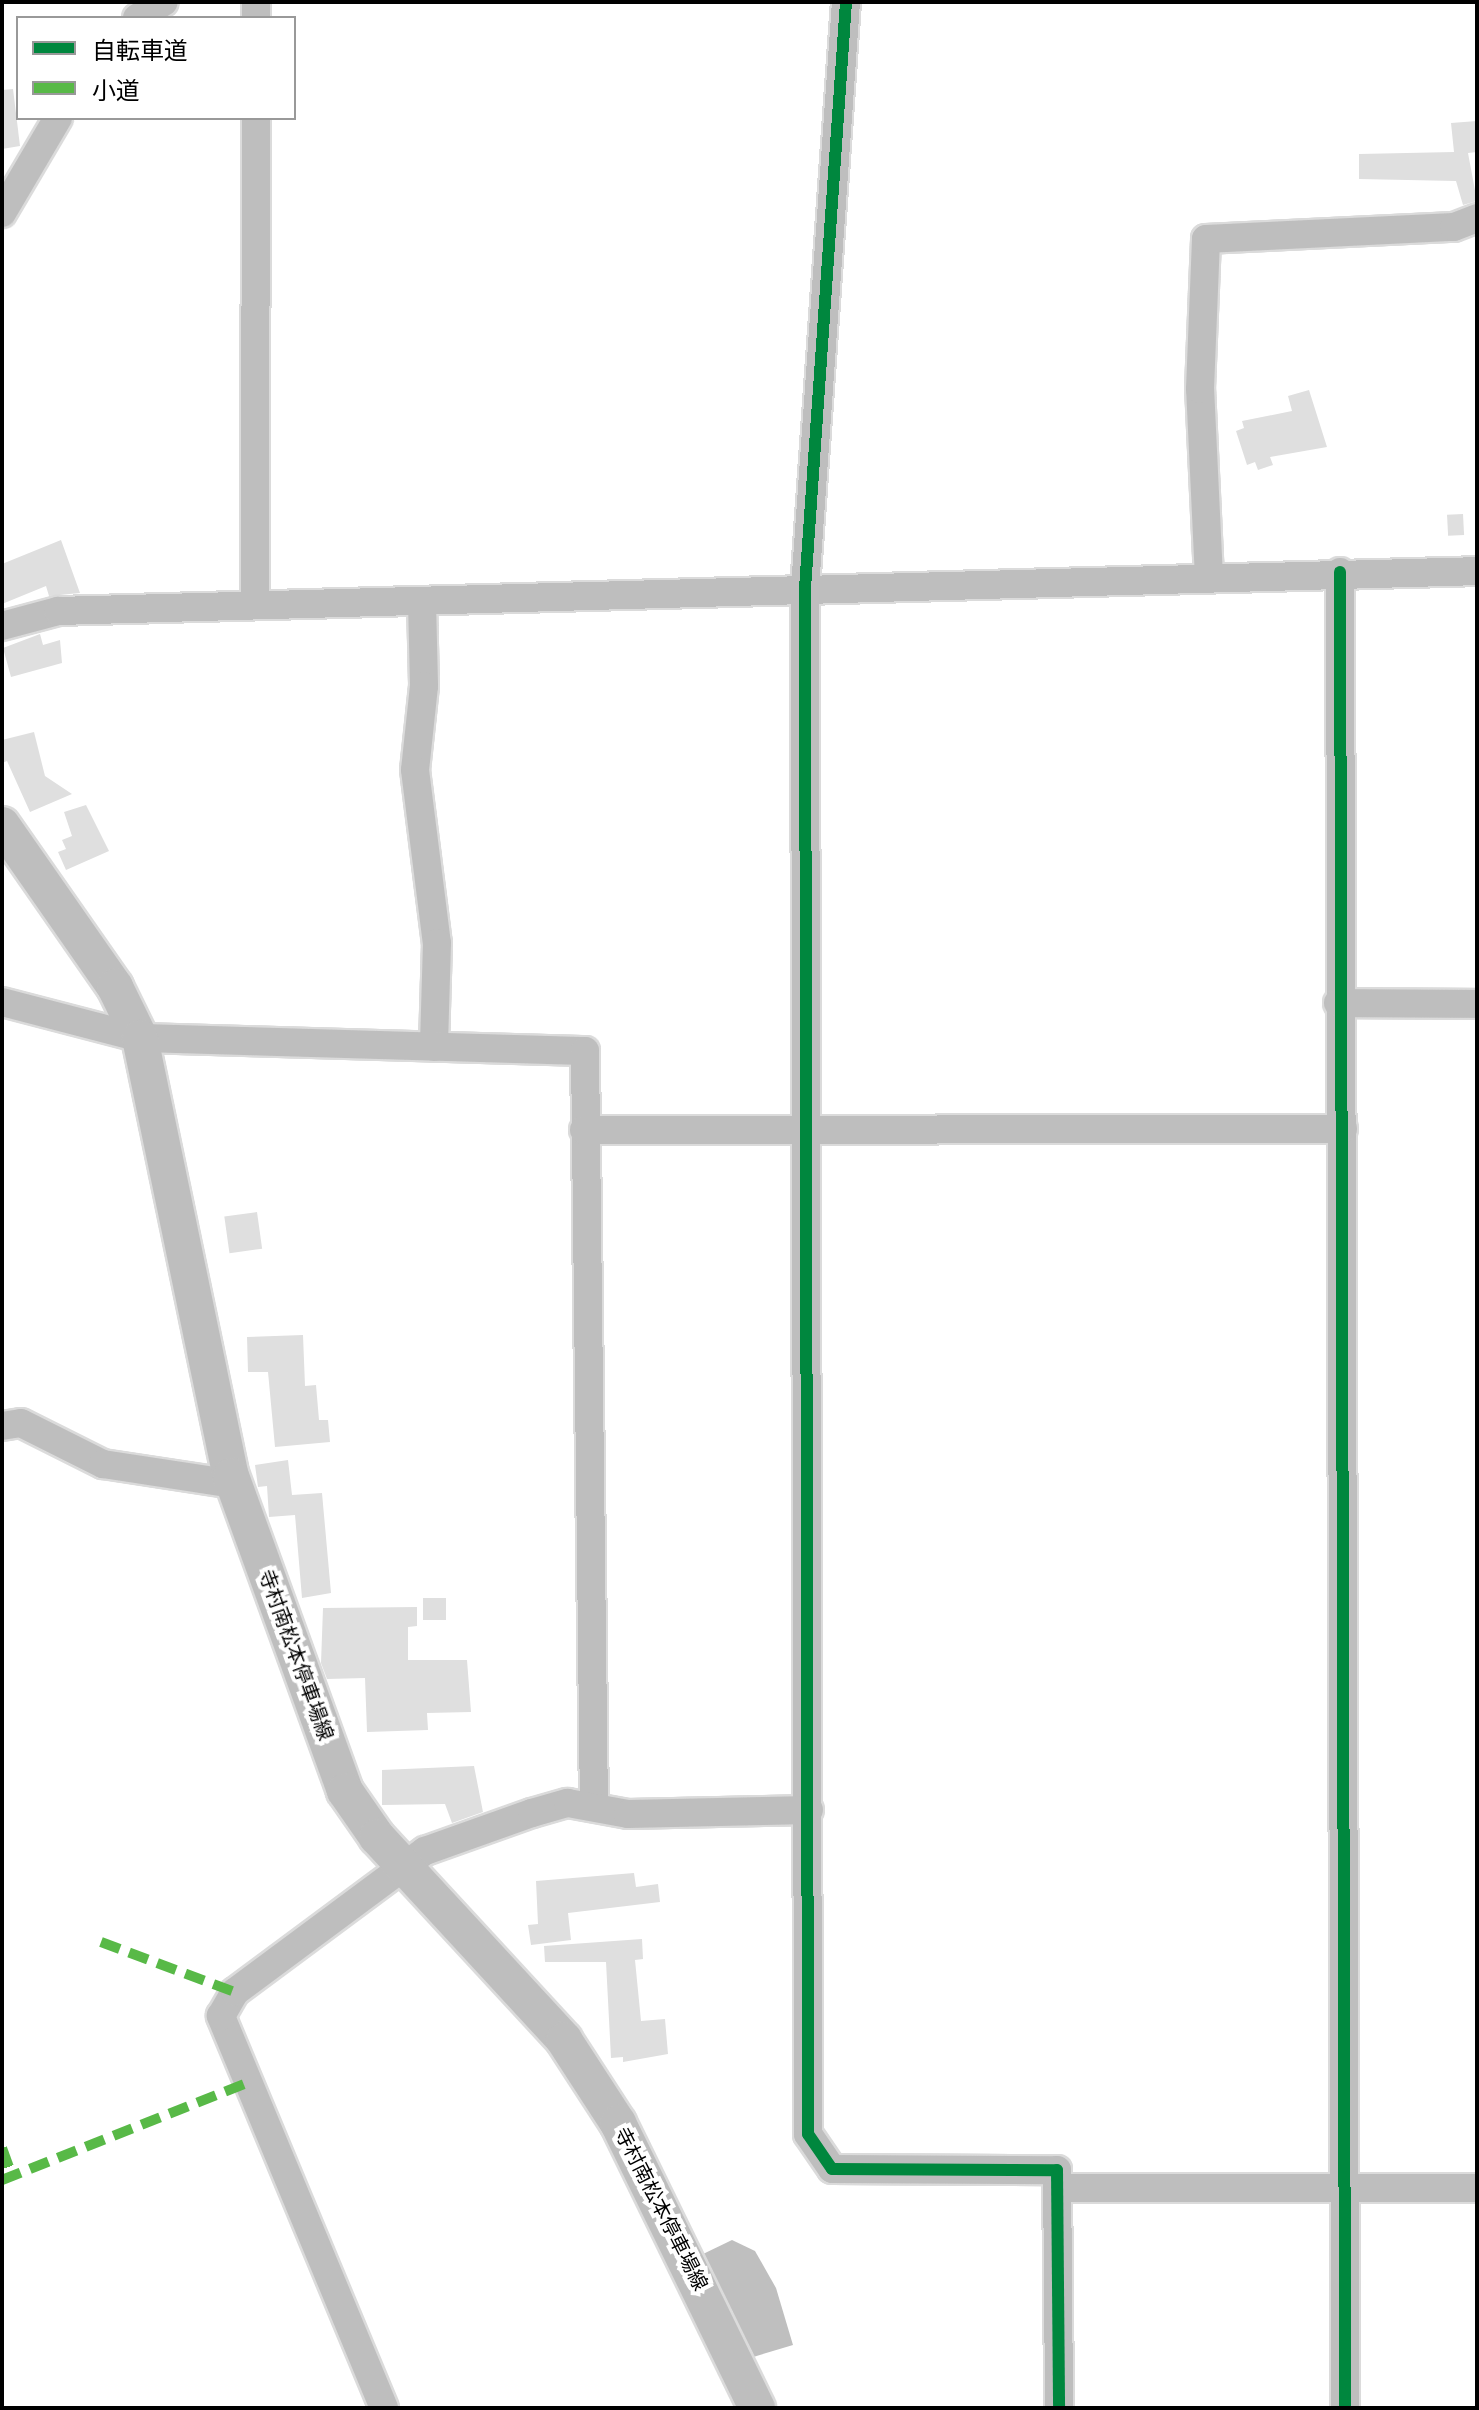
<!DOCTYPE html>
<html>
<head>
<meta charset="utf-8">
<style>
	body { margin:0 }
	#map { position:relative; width:1479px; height:2410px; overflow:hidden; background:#fff; font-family:Arial,"Noto Sans JP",sans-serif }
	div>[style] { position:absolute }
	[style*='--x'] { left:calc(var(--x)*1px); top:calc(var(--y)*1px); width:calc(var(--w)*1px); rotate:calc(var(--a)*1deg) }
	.water>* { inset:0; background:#bfbfbf }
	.building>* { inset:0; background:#dfdfdf; transform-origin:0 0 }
	.roads { filter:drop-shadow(2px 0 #dbdbdb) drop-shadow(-2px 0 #dbdbdb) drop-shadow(0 2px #dbdbdb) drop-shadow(0 -2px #dbdbdb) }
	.minor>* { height:28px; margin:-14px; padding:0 14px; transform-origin:14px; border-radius:14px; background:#bebebe }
	.major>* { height:36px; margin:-18px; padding:0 18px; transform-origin:18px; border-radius:18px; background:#bebebe }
	.quiet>* { height:10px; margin-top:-5px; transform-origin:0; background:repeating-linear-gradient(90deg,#58b947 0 20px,transparent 0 30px) }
	.cycleway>* { height:12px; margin:-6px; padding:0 6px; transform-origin:6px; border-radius:6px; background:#00873e }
	span { translate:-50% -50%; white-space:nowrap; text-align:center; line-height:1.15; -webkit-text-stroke:8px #fff; paint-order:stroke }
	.street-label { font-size:20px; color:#000 }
	.frame { position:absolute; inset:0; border:4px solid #000; pointer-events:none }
	.legend { position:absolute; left:16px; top:16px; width:280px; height:104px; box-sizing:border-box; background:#fff; border:2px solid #999; margin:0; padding:10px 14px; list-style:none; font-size:24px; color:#000 }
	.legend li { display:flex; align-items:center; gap:16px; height:40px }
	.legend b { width:40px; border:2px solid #999 }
</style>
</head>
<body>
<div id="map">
	<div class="water">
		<i style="clip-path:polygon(732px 2240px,755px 2251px,776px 2288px,793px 2345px,750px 2358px,701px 2255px)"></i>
	</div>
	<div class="building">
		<i style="clip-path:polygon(13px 89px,20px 146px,2px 149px,2px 90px)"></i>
		<i style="clip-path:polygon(1477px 121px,1477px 152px,1468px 153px,1477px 201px,1463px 205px,1456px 181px,1359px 179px,1359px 154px,1454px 152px,1451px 123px)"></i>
		<i style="clip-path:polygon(1309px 390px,1327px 447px,1270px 457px,1273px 465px,1258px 470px,1255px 462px,1247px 465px,1236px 431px,1244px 428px,1242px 421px,1292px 411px,1288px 396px)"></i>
		<i style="left:1463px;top:514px;width:21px;height:16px;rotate:87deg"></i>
		<i style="clip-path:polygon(61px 540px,80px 593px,49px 596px,46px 586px,2px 604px,2px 564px)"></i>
		<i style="clip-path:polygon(40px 634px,43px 645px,60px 640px,62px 663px,11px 677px,3px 648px)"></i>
		<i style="clip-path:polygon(34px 732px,45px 776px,72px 794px,30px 812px,7px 761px,2px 763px,2px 740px)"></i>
		<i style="clip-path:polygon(86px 805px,109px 851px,66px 870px,58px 852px,66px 849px,62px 840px,72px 836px,64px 812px)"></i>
		<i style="left:257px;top:1212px;width:37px;height:33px;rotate:82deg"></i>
		<i style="clip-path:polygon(303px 1335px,305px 1386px,316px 1385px,319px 1420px,328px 1420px,330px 1442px,275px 1447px,268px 1372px,248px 1372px,247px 1337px)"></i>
		<i style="clip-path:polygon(288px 1460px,292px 1495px,322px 1493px,331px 1593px,302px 1598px,295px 1515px,269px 1517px,267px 1486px,258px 1487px,255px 1465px)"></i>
		<i style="left:446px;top:1598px;width:22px;height:23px;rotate:90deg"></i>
		<i style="clip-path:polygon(417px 1607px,417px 1626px,408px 1627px,408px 1660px,467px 1660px,471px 1712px,427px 1713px,428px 1730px,367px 1732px,365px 1678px,327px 1679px,321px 1663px,323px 1608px)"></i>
		<i style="clip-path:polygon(474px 1766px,483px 1812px,452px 1823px,445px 1804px,382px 1805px,382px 1770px)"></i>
		<i style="clip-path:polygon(634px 1873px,636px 1887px,658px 1884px,660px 1902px,568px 1913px,571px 1940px,531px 1945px,528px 1925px,538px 1924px,536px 1881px)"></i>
		<i style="clip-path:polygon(642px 1939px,643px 1959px,635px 1960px,641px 2021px,665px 2019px,668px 2054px,623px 2062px,623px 2057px,611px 2058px,606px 1962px,545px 1962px,544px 1946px)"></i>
	</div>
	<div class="roads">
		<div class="minor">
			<i style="--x:846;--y:2;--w:587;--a:94"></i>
			<i style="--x:805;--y:588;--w:1546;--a:89.89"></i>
			<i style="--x:808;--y:2134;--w:42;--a:55.6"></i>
			<i style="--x:832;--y:2169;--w:225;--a:0.3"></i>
			<i style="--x:1057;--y:2170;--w:238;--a:89.5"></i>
			<i style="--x:137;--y:18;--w:31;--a:-31"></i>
			<i style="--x:256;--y:18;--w:16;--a:-90"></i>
			<i style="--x:2;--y:213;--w:110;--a:-59.5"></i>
			<i style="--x:1340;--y:572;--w:1836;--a:89.84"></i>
			<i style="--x:1209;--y:578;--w:189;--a:-92.7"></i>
			<i style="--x:1200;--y:389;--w:150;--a:-87.7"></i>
			<i style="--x:1206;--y:239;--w:248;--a:-2.8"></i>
			<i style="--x:1454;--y:227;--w:25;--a:-21"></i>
			<i style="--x:422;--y:602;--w:84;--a:88.6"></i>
			<i style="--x:424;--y:686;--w:84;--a:96.1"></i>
			<i style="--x:415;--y:770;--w:174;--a:82.8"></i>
			<i style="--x:437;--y:943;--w:104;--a:91.7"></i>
			<i style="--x:255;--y:605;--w:487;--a:-89.9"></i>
			<i style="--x:2;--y:626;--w:58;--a:-15"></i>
			<i style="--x:58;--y:611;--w:1420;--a:-1.61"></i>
			<i style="--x:2;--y:1002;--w:143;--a:14.6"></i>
			<i style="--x:140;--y:1038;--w:445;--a:1.7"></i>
			<i style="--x:585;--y:1051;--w:756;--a:89.32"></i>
			<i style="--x:1338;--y:1003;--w:139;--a:0.4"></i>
			<i style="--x:584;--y:1130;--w:759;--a:-0.08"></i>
			<i style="--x:2;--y:1426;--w:19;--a:-9"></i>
			<i style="--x:21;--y:1423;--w:92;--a:26.6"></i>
			<i style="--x:103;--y:1464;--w:133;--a:8.7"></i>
			<i style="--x:1058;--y:2188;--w:419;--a:0"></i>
			<i style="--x:384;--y:2408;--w:425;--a:-112.6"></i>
			<i style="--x:221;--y:2016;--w:28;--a:-60"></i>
			<i style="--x:235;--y:1992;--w:237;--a:-36.6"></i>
			<i style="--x:425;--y:1851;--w:114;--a:-19.6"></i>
			<i style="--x:532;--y:1813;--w:37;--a:-16"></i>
			<i style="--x:568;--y:1803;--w:61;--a:10.4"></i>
			<i style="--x:628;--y:1814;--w:181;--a:-1.3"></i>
		</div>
		<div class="major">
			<i style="--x:2;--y:825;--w:198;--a:55.1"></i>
			<i style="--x:115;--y:987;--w:57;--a:63.9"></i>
			<i style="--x:140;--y:1038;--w:447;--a:78.3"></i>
			<i style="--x:231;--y:1476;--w:335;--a:70.1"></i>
			<i style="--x:345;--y:1791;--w:56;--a:55.2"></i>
			<i style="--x:377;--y:1837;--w:276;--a:47.3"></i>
			<i style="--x:564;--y:2040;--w:99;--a:57"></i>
			<i style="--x:618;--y:2123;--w:317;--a:64"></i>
		</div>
	</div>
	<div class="quiet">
		<i style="--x:101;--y:1942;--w:143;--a:20.5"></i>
		<i style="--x:2;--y:2148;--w:30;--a:70"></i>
		<i style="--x:2;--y:2180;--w:267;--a:-21.6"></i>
	</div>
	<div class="cycleway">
		<i style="--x:846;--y:2;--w:587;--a:94"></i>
		<i style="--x:805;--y:588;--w:1546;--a:89.89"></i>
		<i style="--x:808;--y:2134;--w:42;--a:55.6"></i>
		<i style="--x:832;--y:2169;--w:225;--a:0.3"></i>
		<i style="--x:1057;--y:2170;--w:238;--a:89.5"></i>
		<i style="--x:1340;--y:572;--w:1836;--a:89.84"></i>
	</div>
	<div class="street-label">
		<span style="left:296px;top:1655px;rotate:70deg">寺村南松本停車場線</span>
		<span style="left:661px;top:2209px;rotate:63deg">寺村南松本停車場線</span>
	</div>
	<div class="frame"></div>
	<ul class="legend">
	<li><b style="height:10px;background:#00873e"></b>自転車道</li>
	<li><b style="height:10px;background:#58b947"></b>小道</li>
	</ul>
</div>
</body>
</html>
